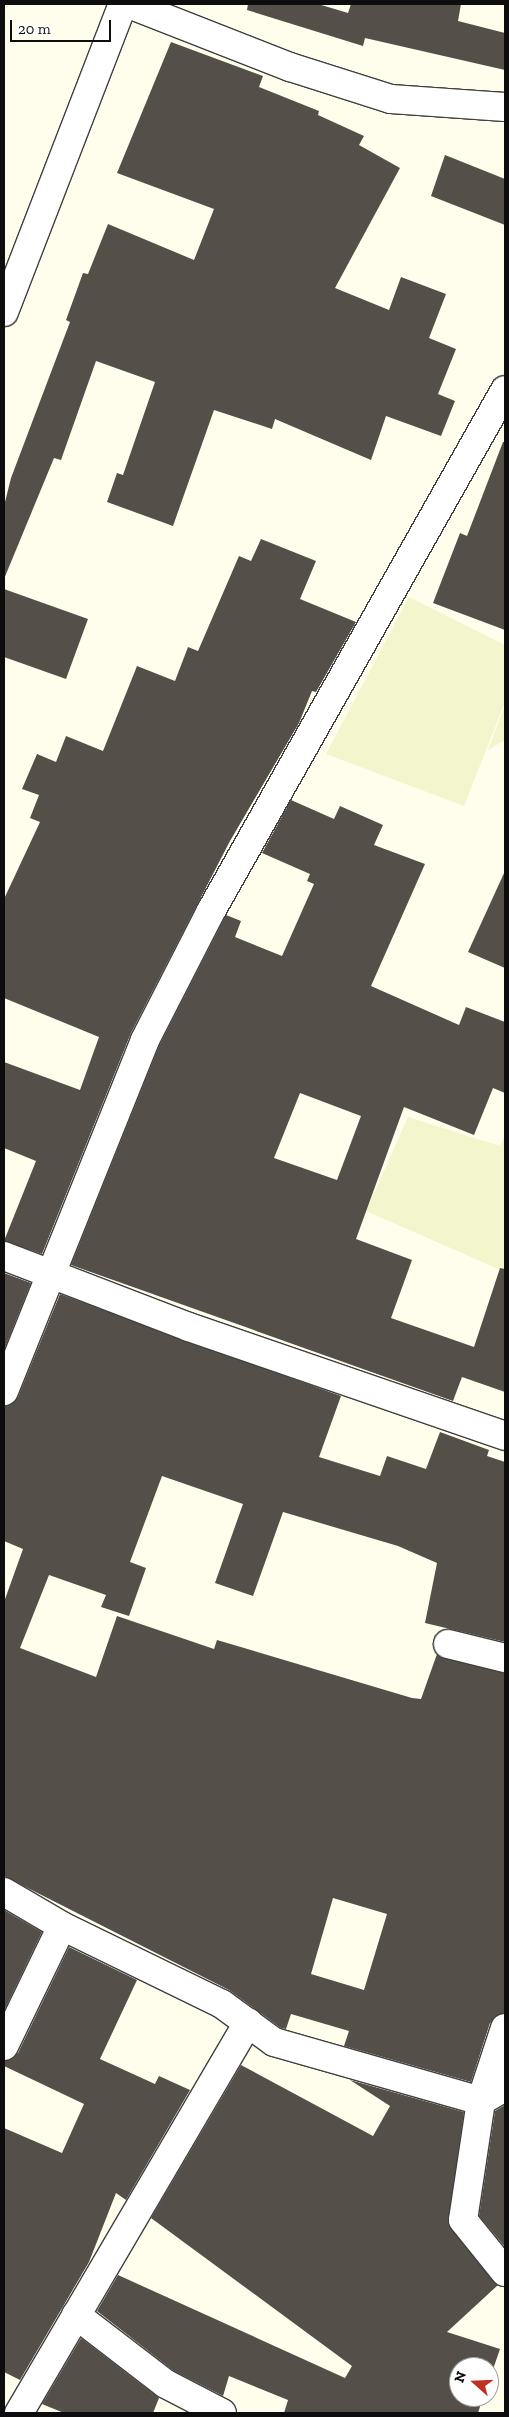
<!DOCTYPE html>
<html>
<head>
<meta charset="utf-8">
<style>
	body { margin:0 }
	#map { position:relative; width:509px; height:2417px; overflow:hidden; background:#fffeec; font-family:"Zilla Slab",serif }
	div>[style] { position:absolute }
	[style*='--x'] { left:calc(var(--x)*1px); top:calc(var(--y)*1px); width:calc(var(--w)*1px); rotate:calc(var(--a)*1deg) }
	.farmland>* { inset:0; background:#f3f5cc }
	.building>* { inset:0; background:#554f49 }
	.roads { filter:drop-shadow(1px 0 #404040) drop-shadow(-1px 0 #404040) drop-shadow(0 1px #404040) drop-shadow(0 -1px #404040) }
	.minor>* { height:28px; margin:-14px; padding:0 14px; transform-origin:14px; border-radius:14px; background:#fff }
	.tertiary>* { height:28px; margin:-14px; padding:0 14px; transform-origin:14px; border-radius:14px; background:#fff }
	span { translate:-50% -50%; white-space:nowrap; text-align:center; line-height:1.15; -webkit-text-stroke:5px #fff; paint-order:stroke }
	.frame { position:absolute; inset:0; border:5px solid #0d0d0d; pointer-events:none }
	.north { position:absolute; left:449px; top:2357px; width:50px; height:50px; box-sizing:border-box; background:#fff; border:1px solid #9e9e9e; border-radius:50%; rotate:290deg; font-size:14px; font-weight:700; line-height:20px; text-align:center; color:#0d0d0d }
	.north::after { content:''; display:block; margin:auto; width:18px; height:22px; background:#c03121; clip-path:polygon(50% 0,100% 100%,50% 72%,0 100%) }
	.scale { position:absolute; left:10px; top:20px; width:101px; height:22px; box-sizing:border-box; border:2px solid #0d0d0d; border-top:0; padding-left:6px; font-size:15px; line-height:18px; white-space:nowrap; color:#0d0d0d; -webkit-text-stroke:4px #fff; paint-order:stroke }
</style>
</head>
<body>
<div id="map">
	<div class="farmland">
		<i style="clip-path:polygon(409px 597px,505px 645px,505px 702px,464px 806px,326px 754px)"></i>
		<i style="clip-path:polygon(505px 705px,505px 740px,488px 750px)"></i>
		<i style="clip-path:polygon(408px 1117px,500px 1146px,505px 1135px,505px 1272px,366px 1211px)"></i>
	</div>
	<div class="building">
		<i style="clip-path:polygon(248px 4px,318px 4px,348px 13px,351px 4px,461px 4px,458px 21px,505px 33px,505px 70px,365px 38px,363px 46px,247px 10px)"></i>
		<i style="clip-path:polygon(171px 42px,263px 76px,259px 87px,319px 111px,318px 115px,364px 136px,359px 145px,400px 168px,335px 288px,389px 310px,401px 277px,446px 294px,429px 338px,456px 349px,438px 394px,455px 401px,441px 436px,386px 416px,371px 460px,275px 419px,272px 429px,214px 410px,173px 526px,107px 502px,117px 473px,123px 475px,155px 382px,96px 361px,61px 460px,54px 458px,4px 579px,4px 506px,11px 478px,70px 322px,66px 320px,83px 273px,88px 274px,108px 224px,194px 260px,214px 209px,117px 173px)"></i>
		<i style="clip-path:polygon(445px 155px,505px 179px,505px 225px,431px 196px)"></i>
		<i style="clip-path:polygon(503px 442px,505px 442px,505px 630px,433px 603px,460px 533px,467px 536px)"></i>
		<i style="clip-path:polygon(261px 539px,316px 561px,300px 599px,356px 622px,316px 692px,312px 691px,299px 723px,230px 841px,131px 1033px,42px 1254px,4px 1241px,36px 1161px,4px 1148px,4px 1062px,80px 1090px,99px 1037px,4px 998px,4px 899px,40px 822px,30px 818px,39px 795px,22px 789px,37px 754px,56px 762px,66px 736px,103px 751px,137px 666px,175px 681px,188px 647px,198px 651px,239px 556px,251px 561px)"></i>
		<i style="clip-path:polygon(4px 589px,88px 619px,66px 679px,4px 657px)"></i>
		<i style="clip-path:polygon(evenodd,291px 800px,334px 819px,340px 806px,383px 825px,374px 845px,425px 864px,371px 986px,459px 1025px,466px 1007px,505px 1022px,505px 1093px,493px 1088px,474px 1135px,404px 1107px,356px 1239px,412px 1260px,391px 1318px,474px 1347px,500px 1268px,505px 1269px,505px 1392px,462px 1377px,453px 1401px,71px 1265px,159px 1046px,226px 915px,241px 921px,235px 937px,282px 956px,314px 884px,307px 881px,310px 874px,262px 853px,291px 800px,300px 1093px,361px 1116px,337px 1180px,274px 1158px,300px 1093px)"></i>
		<i style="clip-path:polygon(505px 871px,505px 968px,468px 952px)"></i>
		<i style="clip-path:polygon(4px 1273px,31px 1283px,4px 1350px)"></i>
		<i style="clip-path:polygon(evenodd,60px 1294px,341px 1396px,319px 1457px,380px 1476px,387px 1456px,426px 1469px,440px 1432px,489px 1450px,487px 1456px,505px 1462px,505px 1642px,425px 1623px,437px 1563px,398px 1546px,283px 1512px,253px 1596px,215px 1583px,243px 1504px,162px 1476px,130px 1562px,146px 1568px,129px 1616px,101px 1607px,106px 1595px,49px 1575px,20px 1648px,96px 1677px,117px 1616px,214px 1649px,217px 1640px,412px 1698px,421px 1699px,437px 1654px,505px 1673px,505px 2013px,490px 2023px,471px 2082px,344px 2046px,349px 2031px,291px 2014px,286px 2029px,281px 2028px,229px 1990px,4px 1876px,4px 1602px,23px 1549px,4px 1541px,4px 1406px,18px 1397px,60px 1294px,333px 1898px,387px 1914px,364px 1990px,311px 1974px,333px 1898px)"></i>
		<i style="clip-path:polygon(4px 1910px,42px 1932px,4px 2011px)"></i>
		<i style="clip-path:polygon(69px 1947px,137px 1980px,100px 2059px,155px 2084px,159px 2076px,190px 2090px,126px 2200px,116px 2193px,89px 2262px,20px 2380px,4px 2372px,4px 2128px,62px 2153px,84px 2104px,4px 2066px,4px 2061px,18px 2053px)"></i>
		<i style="clip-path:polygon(241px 2065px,373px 2136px,390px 2106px,350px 2080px,464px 2112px,448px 2224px,498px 2285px,447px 2332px,500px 2349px,489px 2381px,489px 2367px,459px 2367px,459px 2397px,483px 2397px,478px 2413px,284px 2413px,288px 2400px,229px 2376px,223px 2396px,174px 2371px,97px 2311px,118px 2275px,345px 2378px,352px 2366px,151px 2218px)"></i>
		<i style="clip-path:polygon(505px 2105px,505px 2247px,479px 2216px,495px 2111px)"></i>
		<i style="clip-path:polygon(81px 2338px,159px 2398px,153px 2413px,64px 2413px,42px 2404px)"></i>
	</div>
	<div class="roads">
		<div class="minor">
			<i style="--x:4;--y:1256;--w:198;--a:21"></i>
			<i style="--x:189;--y:1327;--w:334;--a:19"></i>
			<i style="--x:4;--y:1391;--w:378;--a:-68.1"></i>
			<i style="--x:145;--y:1040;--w:145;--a:-62.9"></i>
			<i style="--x:211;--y:911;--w:598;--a:-60.56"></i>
			<i style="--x:448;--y:1644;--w:59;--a:13.8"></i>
			<i style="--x:4;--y:1892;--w:67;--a:30.4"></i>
			<i style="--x:62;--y:1926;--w:178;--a:26"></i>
			<i style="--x:222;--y:2004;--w:64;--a:36.2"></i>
			<i style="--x:274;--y:2042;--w:215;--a:15.9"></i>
			<i style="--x:481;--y:2101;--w:28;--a:-30"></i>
			<i style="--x:505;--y:2028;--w:77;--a:108.2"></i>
			<i style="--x:481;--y:2101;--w:120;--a:98.6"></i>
			<i style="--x:463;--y:2220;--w:67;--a:51.1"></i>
			<i style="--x:4;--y:2046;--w:133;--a:-64.2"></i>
			<i style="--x:76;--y:2315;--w:113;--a:37.5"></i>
			<i style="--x:166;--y:2384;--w:63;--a:27.4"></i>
			<i style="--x:19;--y:2413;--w:453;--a:-59.6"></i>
		</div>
		<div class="tertiary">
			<i style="--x:129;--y:4;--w:173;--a:21.4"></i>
			<i style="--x:290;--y:67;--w:106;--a:17.6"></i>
			<i style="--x:391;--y:99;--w:114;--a:4"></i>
			<i style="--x:4;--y:312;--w:330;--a:-68.9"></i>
		</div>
	</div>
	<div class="frame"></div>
	<div class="north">N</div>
	<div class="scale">20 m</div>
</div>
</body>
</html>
